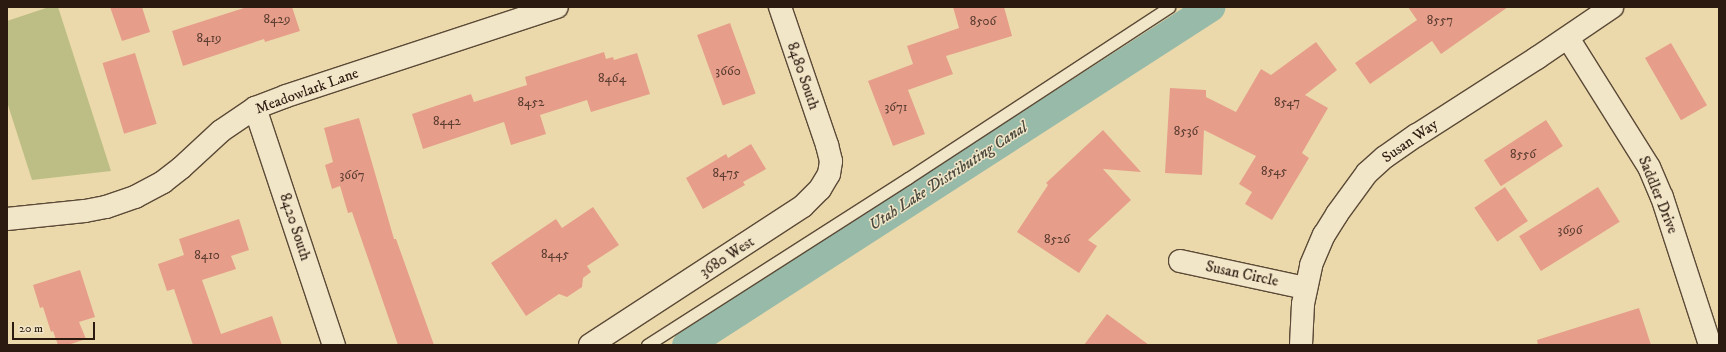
<!DOCTYPE html>
<html>
<head>
<meta charset="utf-8">
<style>
	body { margin:0 }
	#map { position:relative; width:1726px; height:352px; overflow:hidden; background:#ebd9ab; font-family:"IM FELL DW Pica",serif }
	div>[style] { position:absolute }
	[style*='--x'] { left:calc(var(--x)*1px); top:calc(var(--y)*1px); width:calc(var(--w)*1px); rotate:calc(var(--a)*1deg) }
	.green>* { inset:0; background:#bdbe85 }
	.canal>* { height:29px; margin:-14.5px; padding:0 14.5px; transform-origin:14.5px; border-radius:14.5px; background:#98baa8 }
	.building>* { inset:0; background:#e69e8b; transform-origin:0 0 }
	.roads { filter:drop-shadow(1px 0 #5b4a37) drop-shadow(-1px 0 #5b4a37) drop-shadow(0 1px #5b4a37) drop-shadow(0 -1px #5b4a37) }
	.lane>* { height:11px; margin:-5.5px; padding:0 5.5px; transform-origin:5.5px; border-radius:5.5px; background:#f2e6c8 }
	.street>* { height:22px; margin:-11px; padding:0 11px; transform-origin:11px; border-radius:11px; background:#f2e6c8 }
	span { translate:-50% -50%; white-space:nowrap; text-align:center; line-height:1.15; -webkit-text-stroke:3px #f2e6c8; paint-order:stroke }
	.number-label { font-size:13px; color:#5a3b2f }
	.number-label span { -webkit-text-stroke-width:0 }
	.street-label { font-size:15px; color:#2b1a10 }
	.water-label { font-size:16px; color:#4c4a3e; font-style:italic }
	.frame { position:absolute; inset:0; border:8px solid #2b1a10; pointer-events:none }
	.scale { position:absolute; left:12px; top:322px; width:83px; height:18px; box-sizing:border-box; border:2px solid #2b1a10; border-top:0; padding-left:5px; font-size:12px; line-height:14px; white-space:nowrap; color:#2b1a10; -webkit-text-stroke:3px #f2e6c8; paint-order:stroke }
</style>
</head>
<body>
<div id="map">
	<div class="green">
		<i style="clip-path:polygon(49px 7px,58px 7px,111px 171px,32px 180px,7px 102px,7px 21px)"></i>
	</div>
	<div class="canal">
		<i style="--x:686;--y:345;--w:624;--a:-32.82"></i>
	</div>
	<div class="building">
		<i style="clip-path:polygon(110px 7px,142px 7px,150px 32px,122px 41px)"></i>
		<i style="clip-path:polygon(247px 7px,292px 7px,300px 31px,265px 42px,264px 39px,183px 66px,172px 31px)"></i>
		<i style="clip-path:polygon(953px 7px,1004px 7px,1012px 36px,946px 56px,953px 74px,908px 90px,925px 134px,893px 146px,868px 81px,913px 64px,907px 46px,959px 28px)"></i>
		<i style="clip-path:polygon(1408px 7px,1508px 7px,1441px 54px,1432px 41px,1370px 84px,1355px 63px,1417px 20px)"></i>
		<i style="left:730px;top:23px;width:75px;height:35px;rotate:70deg"></i>
		<i style="clip-path:polygon(1316px 42px,1337px 70px,1305px 95px,1328px 108px,1302px 153px,1309px 158px,1272px 220px,1245px 204px,1252px 192px,1239px 184px,1256px 156px,1204px 130px,1202px 175px,1165px 173px,1170px 88px,1206px 90px,1206px 97px,1236px 112px,1261px 69px,1271px 75px)"></i>
		<i style="left:1671px;top:43px;width:72px;height:30px;rotate:60deg"></i>
		<i style="clip-path:polygon(604px 52px,606px 59px,613px 57px,614px 60px,637px 53px,650px 94px,591px 112px,587px 100px,540px 115px,546px 134px,511px 145px,504px 122px,423px 149px,412px 114px,471px 94px,474px 102px,527px 85px,525px 77px)"></i>
		<i style="left:135px;top:53px;width:74px;height:34px;rotate:73deg"></i>
		<i style="clip-path:polygon(359px 118px,394px 239px,396px 239px,434px 345px,398px 345px,352px 212px,348px 213px,340px 186px,332px 189px,325px 165px,333px 162px,324px 128px)"></i>
		<i style="left:1546px;top:120px;width:31px;height:74px;rotate:57deg"></i>
		<i style="clip-path:polygon(1103px 130px,1141px 172px,1103px 169px,1131px 200px,1088px 240px,1097px 246px,1079px 273px,1017px 232px,1048px 185px,1046px 183px)"></i>
		<i style="clip-path:polygon(751px 144px,766px 169px,743px 182px,745px 185px,703px 209px,686px 178px,726px 154px,728px 158px)"></i>
		<i style="left:1505px;top:187px;width:41px;height:37px;rotate:56deg"></i>
		<i style="left:1598px;top:187px;width:41px;height:93px;rotate:58deg"></i>
		<i style="clip-path:polygon(593px 207px,619px 245px,587px 266px,591px 272px,583px 278px,582px 287px,567px 297px,559px 294px,526px 316px,491px 263px,556px 219px,562px 228px)"></i>
		<i style="clip-path:polygon(239px 219px,249px 250px,231px 256px,236px 269px,202px 280px,221px 334px,272px 316px,282px 345px,193px 345px,174px 289px,167px 291px,158px 264px,184px 255px,179px 239px)"></i>
		<i style="clip-path:polygon(80px 270px,95px 317px,79px 322px,86px 339px,68px 345px,58px 345px,53px 331px,51px 332px,43px 307px,40px 308px,33px 285px)"></i>
		<i style="clip-path:polygon(1639px 308px,1651px 345px,1538px 345px,1537px 340px)"></i>
		<i style="clip-path:polygon(1107px 314px,1149px 345px,1084px 345px)"></i>
	</div>
	<div class="roads">
		<div class="lane">
			<i style="--x:647;--y:345;--w:310;--a:-32.6"></i>
			<i style="--x:908;--y:178;--w:312;--a:-33.2"></i>
		</div>
		<div class="street">
			<i style="--x:1568;--y:38;--w:152;--a:57.9"></i>
			<i style="--x:1649;--y:167;--w:33;--a:67"></i>
			<i style="--x:1662;--y:197;--w:156;--a:72"></i>
			<i style="--x:255;--y:108;--w:250;--a:71.6"></i>
			<i style="--x:7;--y:219;--w:78;--a:-5.9"></i>
			<i style="--x:85;--y:211;--w:21;--a:-11"></i>
			<i style="--x:106;--y:207;--w:31;--a:-19"></i>
			<i style="--x:135;--y:197;--w:32;--a:-28"></i>
			<i style="--x:163;--y:182;--w:23;--a:-38"></i>
			<i style="--x:181;--y:168;--w:54;--a:-42.8"></i>
			<i style="--x:221;--y:131;--w:41;--a:-34.1"></i>
			<i style="--x:255;--y:108;--w:33;--a:-21"></i>
			<i style="--x:286;--y:96;--w:285;--a:-18.2"></i>
			<i style="--x:1180;--y:261;--w:128;--a:12.2"></i>
			<i style="--x:590;--y:345;--w:254;--a:-33.1"></i>
			<i style="--x:803;--y:206;--w:24;--a:-45"></i>
			<i style="--x:820;--y:189;--w:17;--a:-59"></i>
			<i style="--x:829;--y:174;--w:13;--a:-81"></i>
			<i style="--x:831;--y:161;--w:16;--a:-104"></i>
			<i style="--x:827;--y:145;--w:146;--a:-108.8"></i>
			<i style="--x:1301;--y:345;--w:41;--a:-87.2"></i>
			<i style="--x:1303;--y:304;--w:40;--a:-78"></i>
			<i style="--x:1311;--y:265;--w:33;--a:-67"></i>
			<i style="--x:1324;--y:235;--w:25;--a:-58"></i>
			<i style="--x:1337;--y:214;--w:51;--a:-53.8"></i>
			<i style="--x:1367;--y:173;--w:24;--a:-42"></i>
			<i style="--x:1385;--y:157;--w:39;--a:-35"></i>
			<i style="--x:1417;--y:135;--w:143;--a:-32.7"></i>
			<i style="--x:1537;--y:58;--w:91;--a:-34.2"></i>
		</div>
	</div>
	<div class="number-label">
		<span style="left:277px;top:19px">8429</span>
		<span style="left:1440px;top:20px">8557</span>
		<span style="left:983px;top:21px">8506</span>
		<span style="left:209px;top:38px">8419</span>
		<span style="left:728px;top:71px">3660</span>
		<span style="left:612px;top:78px">8464</span>
		<span style="left:531px;top:102px">8452</span>
		<span style="left:1287px;top:102px">8547</span>
		<span style="left:896px;top:107px">3671</span>
		<span style="left:447px;top:121px">8442</span>
		<span style="left:1186px;top:131px">8536</span>
		<span style="left:1523px;top:154px">8556</span>
		<span style="left:1274px;top:171px">8545</span>
		<span style="left:726px;top:173px">8475</span>
		<span style="left:352px;top:175px">3667</span>
		<span style="left:1570px;top:230px">3696</span>
		<span style="left:1057px;top:239px">8526</span>
		<span style="left:555px;top:254px">8445</span>
		<span style="left:207px;top:255px">8410</span>
	</div>
	<div class="street-label">
		<span style="left:803px;top:76px;rotate:71deg">8480 South</span>
		<span style="left:307px;top:91px;rotate:-20deg">Meadowlark Lane</span>
		<span style="left:1410px;top:141px;rotate:-35deg">Susan Way</span>
		<span style="left:1658px;top:195px;rotate:68deg">Saddler Drive</span>
		<span style="left:295px;top:227px;rotate:72deg">8420 South</span>
		<span style="left:727px;top:257px;rotate:-33deg">3680 West</span>
		<span style="left:1242px;top:274px;rotate:12deg">Susan Circle</span>
	</div>
	<div class="water-label">
		<span style="left:948px;top:176px;rotate:-33deg">Utah Lake Distributing Canal</span>
	</div>
	<div class="frame"></div>
	<div class="scale">20 m</div>
</div>
</body>
</html>
